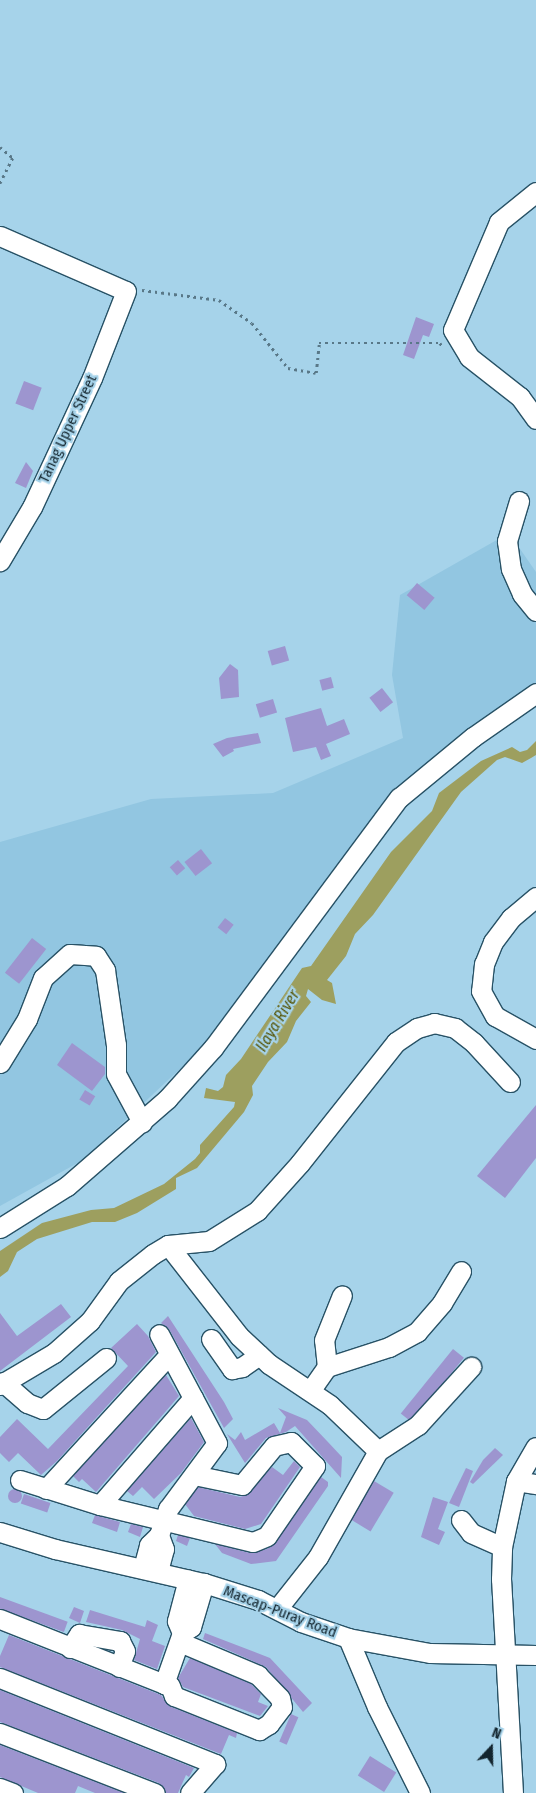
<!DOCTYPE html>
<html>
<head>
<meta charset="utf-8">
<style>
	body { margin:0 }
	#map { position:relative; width:536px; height:1793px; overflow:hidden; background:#a6d3ea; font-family:"Fira Sans Condensed",sans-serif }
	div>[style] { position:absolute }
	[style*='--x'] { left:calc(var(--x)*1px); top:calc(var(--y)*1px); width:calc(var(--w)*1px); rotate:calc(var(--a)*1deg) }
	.built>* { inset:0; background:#92c6e1 }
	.water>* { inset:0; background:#9d9f5f }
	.building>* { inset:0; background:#9d95cf; transform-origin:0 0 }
	.round { border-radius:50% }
	.path>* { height:2.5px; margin-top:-1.25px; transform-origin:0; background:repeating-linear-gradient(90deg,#597888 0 2.5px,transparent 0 6.5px) }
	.roads { filter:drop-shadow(1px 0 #285266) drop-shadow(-1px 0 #285266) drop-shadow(0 1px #285266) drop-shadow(0 -1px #285266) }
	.minor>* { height:19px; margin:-9.5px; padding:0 9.5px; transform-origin:9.5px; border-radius:9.5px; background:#fff }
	span { translate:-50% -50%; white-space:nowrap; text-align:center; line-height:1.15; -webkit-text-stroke:4.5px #a6d3ea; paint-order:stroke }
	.street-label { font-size:15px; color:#13252e }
	.water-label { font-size:16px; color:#565608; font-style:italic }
	.north { position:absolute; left:466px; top:1723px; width:50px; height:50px; -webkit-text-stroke:4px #a6d3ea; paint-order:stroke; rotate:21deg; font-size:14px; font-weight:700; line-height:20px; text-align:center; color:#13252e }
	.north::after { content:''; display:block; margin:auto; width:18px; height:22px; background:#13252e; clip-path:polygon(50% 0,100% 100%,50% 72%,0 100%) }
</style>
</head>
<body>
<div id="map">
	<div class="built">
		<i style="clip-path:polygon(509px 533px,536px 572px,536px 687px,396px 792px,200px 1050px,83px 1160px,0 1206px,0 842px,151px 799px,273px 793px,403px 738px,392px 675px,400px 595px)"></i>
	</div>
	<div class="water">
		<i style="clip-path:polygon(536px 741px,536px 755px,531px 758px,522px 763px,505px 757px,497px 760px,461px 792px,373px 915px,355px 934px,346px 956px,327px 980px,332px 983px,336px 1004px,322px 1000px,308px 989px,306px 996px,311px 1002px,296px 1021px,287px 1042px,268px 1062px,252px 1086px,253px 1095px,244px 1112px,197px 1168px,176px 1178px,176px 1189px,137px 1213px,115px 1222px,92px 1222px,37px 1239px,17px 1252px,8px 1271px,0 1277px,0 1251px,42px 1223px,91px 1210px,114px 1208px,164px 1184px,195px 1159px,200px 1153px,200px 1145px,234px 1107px,235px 1102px,204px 1098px,206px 1088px,218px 1091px,223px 1087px,226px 1075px,241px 1059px,302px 968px,311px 966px,391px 852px,432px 811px,439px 793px,481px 761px,512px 747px,520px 752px,527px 750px)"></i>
	</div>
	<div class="building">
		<i style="clip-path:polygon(416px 317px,434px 324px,429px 337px,423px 335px,414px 359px,403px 355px)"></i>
		<i style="left:24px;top:381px;width:19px;height:24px;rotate:21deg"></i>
		<i style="clip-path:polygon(26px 462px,33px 471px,26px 488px,15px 483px)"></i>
		<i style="left:417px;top:583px;width:23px;height:16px;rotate:40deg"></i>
		<i style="left:285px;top:646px;width:15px;height:18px;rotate:74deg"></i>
		<i style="clip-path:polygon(230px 664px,238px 670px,239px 697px,221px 699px,219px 678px)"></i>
		<i style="left:331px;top:677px;width:11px;height:12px;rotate:75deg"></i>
		<i style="left:382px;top:688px;width:18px;height:16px;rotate:52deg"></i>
		<i style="left:273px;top:699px;width:14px;height:18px;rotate:73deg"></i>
		<i style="clip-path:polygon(321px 708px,327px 726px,344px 719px,350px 734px,326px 744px,331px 756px,321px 760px,316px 747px,293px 752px,285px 718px)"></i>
		<i style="clip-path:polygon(258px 733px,261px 743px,233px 749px,234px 751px,223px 757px,213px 744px,227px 738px)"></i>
		<i style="left:201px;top:849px;width:18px;height:21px;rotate:52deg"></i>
		<i style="left:178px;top:860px;width:11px;height:11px;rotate:49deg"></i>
		<i style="left:225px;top:918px;width:11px;height:12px;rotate:38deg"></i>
		<i style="left:32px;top:938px;width:18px;height:44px;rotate:38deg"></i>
		<i style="clip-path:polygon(72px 1043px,105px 1067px,105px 1074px,92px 1091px,57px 1065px)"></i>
		<i style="left:85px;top:1090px;width:12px;height:11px;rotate:31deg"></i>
		<i style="clip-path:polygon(536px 1105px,536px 1158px,505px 1198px,477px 1176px)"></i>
		<i style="clip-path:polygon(61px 1304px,71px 1317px,0 1371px,0 1313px,17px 1336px)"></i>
		<i style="clip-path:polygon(168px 1316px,224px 1402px,233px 1419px,224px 1428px,169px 1329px,161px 1323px)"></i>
		<i style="clip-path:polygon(137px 1324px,148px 1336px,156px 1352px,57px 1461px,41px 1475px,18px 1453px,9px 1462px,0 1453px,0 1437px,17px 1419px,48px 1449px,128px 1366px,111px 1348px)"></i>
		<i style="left:453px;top:1349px;width:14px;height:83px;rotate:39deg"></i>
		<i style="clip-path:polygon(166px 1375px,179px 1396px,96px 1492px,82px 1479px,79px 1482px,73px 1476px)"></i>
		<i style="clip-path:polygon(278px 1408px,307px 1420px,327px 1441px,342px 1457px,341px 1478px,295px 1426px,286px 1432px,266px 1438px,245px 1463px,227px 1434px,235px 1440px,241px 1432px,245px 1440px,274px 1423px,280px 1433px,286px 1417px)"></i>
		<i style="clip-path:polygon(191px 1418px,204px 1442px,181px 1473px,154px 1499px,142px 1487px,133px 1496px,127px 1491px)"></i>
		<i style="clip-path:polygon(495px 1448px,503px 1455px,473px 1484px,470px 1482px,483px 1460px)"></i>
		<i style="clip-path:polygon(294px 1461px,300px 1467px,261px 1524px,245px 1529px,194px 1516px,185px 1504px,198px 1487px,240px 1497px,246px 1495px,272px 1467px,283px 1475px)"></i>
		<i style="clip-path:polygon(466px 1468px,473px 1471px,459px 1507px,449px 1503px)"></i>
		<i style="clip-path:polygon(321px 1477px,328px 1482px,328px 1486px,276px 1561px,251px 1564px,222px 1553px,215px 1544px,250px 1553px,267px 1549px,276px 1542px)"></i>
		<i style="left:374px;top:1481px;width:23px;height:45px;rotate:31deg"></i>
		<i class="round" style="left:8px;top:1489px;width:14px;height:14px"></i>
		<i style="left:24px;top:1494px;width:28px;height:10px;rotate:19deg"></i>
		<i style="clip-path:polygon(433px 1497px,448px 1502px,438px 1529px,445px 1532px,439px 1545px,421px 1537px)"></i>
		<i style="clip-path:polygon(95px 1515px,120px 1522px,117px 1532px,92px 1523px)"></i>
		<i style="clip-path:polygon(131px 1524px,143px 1527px,140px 1537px,128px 1532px)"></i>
		<i style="clip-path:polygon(178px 1535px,190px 1538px,187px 1546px,176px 1541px)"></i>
		<i style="left:0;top:1597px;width:72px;height:11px;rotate:20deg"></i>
		<i style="clip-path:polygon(74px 1607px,84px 1611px,80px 1623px,69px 1618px)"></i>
		<i style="clip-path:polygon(90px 1610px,145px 1627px,147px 1620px,158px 1625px,152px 1641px,165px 1646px,157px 1669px,134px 1660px,140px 1639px,122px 1630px,86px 1622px)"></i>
		<i style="clip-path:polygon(205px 1633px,270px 1658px,312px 1703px,303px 1712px,266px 1667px,203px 1639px)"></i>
		<i style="clip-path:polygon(9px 1635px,161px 1695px,169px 1706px,237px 1733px,236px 1738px,229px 1735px,221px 1754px,0 1667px,0 1656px)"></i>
		<i style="clip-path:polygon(190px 1658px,251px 1684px,261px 1694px,258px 1702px,268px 1706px,260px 1716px,183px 1687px,178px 1678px)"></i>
		<i style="clip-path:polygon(0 1690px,194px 1768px,189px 1777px,186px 1775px,178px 1793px,166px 1793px,159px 1783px,0 1722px)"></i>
		<i style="left:291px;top:1714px;width:8px;height:30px;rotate:23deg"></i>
		<i style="clip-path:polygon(0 1745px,124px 1793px,95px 1793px,78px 1786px,75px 1793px,38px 1793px,0 1777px)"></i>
		<i style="left:370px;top:1756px;width:31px;height:23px;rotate:32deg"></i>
	</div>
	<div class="path">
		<i style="--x:0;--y:147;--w:17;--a:40"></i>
		<i style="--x:13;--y:158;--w:29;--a:117"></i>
		<i style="--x:142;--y:290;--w:78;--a:7.4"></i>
		<i style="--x:219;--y:300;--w:40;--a:34.9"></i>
		<i style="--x:252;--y:323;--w:58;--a:51.3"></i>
		<i style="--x:288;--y:368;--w:28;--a:10"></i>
		<i style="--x:316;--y:373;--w:30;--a:-84"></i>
		<i style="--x:319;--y:343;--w:121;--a:0"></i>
		<i style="--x:440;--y:343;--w:5;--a:53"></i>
	</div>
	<div class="roads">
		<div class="minor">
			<i style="--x:536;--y:192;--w:48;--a:141"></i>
			<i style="--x:499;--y:222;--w:117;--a:113.1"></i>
			<i style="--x:453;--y:330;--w:31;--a:59"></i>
			<i style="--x:469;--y:357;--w:65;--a:38.1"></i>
			<i style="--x:520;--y:397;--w:27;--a:54"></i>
			<i style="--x:0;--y:236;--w:137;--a:23.6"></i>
			<i style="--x:126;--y:291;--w:93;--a:111.3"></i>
			<i style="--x:92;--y:378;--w:142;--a:114.9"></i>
			<i style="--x:32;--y:507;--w:63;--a:120.7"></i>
			<i style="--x:519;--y:501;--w:42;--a:106.7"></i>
			<i style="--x:507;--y:541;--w:28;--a:82"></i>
			<i style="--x:511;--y:569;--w:27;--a:66"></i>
			<i style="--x:522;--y:594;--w:22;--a:51"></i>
			<i style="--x:536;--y:897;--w:33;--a:140"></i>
			<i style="--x:511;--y:918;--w:30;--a:127"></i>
			<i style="--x:493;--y:942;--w:24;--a:112"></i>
			<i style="--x:484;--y:964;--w:27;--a:96"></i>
			<i style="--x:481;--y:991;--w:29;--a:61"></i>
			<i style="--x:495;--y:1016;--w:47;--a:29.3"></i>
			<i style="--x:0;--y:1063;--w:52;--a:-58.5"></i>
			<i style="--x:27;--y:1019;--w:44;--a:-68.7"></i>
			<i style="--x:43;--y:978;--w:36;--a:-42"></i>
			<i style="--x:70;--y:954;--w:26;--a:4"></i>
			<i style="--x:96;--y:956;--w:17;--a:57"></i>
			<i style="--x:105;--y:970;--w:76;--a:81.7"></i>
			<i style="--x:116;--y:1045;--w:29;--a:90"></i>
			<i style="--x:116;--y:1074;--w:55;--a:61.6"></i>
			<i style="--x:0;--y:1228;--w:79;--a:-32.1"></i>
			<i style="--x:67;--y:1186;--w:133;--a:-41"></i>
			<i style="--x:167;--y:1099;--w:69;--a:-48"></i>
			<i style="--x:213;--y:1048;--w:312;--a:-53.4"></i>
			<i style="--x:399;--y:798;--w:96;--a:-39.5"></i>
			<i style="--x:473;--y:737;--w:77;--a:-34.9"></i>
			<i style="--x:168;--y:1245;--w:115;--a:52"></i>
			<i style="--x:239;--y:1336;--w:41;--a:43"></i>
			<i style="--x:269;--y:1364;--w:73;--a:33.9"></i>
			<i style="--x:330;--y:1405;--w:66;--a:43.8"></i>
			<i style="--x:211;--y:1339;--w:37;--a:55"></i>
			<i style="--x:232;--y:1369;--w:10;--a:-11"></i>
			<i style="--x:242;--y:1367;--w:21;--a:-35"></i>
			<i style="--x:327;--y:1367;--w:27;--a:-96"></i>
			<i style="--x:324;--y:1340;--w:48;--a:-68.2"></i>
			<i style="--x:3;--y:1382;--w:32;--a:41"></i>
			<i style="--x:27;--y:1403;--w:17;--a:21"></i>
			<i style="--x:43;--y:1409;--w:81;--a:-39"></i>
			<i style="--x:0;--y:1385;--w:63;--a:-30.7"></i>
			<i style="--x:54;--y:1353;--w:48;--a:-41.6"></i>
			<i style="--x:90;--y:1321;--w:49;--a:-54.1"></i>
			<i style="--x:119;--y:1281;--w:43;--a:-38.5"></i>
			<i style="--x:153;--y:1254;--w:17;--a:-31"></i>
			<i style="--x:168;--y:1245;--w:41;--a:-5.6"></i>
			<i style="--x:209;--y:1241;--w:57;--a:-32"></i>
			<i style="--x:257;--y:1211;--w:64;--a:-48.1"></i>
			<i style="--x:300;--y:1163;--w:154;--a:-51.6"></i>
			<i style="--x:396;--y:1042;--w:25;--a:-34"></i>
			<i style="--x:417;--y:1028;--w:18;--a:-16"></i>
			<i style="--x:434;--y:1023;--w:22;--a:13"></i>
			<i style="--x:455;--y:1028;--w:24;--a:38"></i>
			<i style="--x:474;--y:1043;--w:53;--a:47.3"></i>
			<i style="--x:310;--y:1391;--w:29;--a:-55"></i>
			<i style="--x:327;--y:1367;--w:65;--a:-17.9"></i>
			<i style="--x:389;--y:1347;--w:32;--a:-28"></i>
			<i style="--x:417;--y:1332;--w:38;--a:-49"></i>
			<i style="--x:442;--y:1303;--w:37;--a:-59"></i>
			<i style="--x:20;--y:1480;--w:84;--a:17.4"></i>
			<i style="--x:100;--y:1505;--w:157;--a:13.6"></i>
			<i style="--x:253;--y:1542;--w:15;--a:-23"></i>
			<i style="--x:267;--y:1536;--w:85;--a:-55.6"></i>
			<i style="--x:315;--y:1466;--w:34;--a:-135"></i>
			<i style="--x:291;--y:1442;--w:17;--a:167"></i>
			<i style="--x:274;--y:1446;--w:50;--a:129.4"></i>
			<i style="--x:242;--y:1485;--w:49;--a:-168.2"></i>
			<i style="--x:516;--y:1481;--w:20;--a:9"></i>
			<i style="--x:46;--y:1489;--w:182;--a:-47.5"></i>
			<i style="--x:100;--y:1505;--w:142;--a:-49"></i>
			<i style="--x:461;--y:1520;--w:16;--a:52"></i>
			<i style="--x:471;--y:1533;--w:34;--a:24"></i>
			<i style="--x:0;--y:1532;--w:58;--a:17.2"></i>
			<i style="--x:55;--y:1549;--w:153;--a:12.9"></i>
			<i style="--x:204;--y:1583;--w:57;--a:17.5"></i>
			<i style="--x:258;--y:1600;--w:48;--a:27.1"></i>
			<i style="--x:301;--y:1622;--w:50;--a:18.8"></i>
			<i style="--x:348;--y:1638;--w:83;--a:10.4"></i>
			<i style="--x:430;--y:1653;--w:106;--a:1.1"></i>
			<i style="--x:143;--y:1568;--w:24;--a:-75"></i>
			<i style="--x:149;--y:1545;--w:14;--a:-45"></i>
			<i style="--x:159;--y:1535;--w:28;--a:-71"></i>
			<i style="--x:168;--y:1509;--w:82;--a:-53.4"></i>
			<i style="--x:217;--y:1443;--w:123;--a:-118"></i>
			<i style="--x:158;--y:1571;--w:23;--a:-75"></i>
			<i style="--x:164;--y:1549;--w:15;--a:-110"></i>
			<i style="--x:277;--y:1609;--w:66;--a:-51.7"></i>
			<i style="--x:318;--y:1557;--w:122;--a:-60.5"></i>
			<i style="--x:378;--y:1451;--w:48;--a:-33"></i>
			<i style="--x:418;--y:1425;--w:79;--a:-47.6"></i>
			<i style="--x:0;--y:1619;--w:176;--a:21.6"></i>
			<i style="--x:164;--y:1684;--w:54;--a:-70.6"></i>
			<i style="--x:182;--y:1633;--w:13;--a:-113"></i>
			<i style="--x:177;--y:1621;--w:43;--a:-75.3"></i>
			<i style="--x:182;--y:1633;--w:11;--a:-34"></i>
			<i style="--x:191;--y:1627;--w:46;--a:-73.5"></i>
			<i style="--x:348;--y:1638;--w:75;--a:67.2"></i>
			<i style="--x:377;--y:1707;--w:96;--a:63.4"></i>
			<i style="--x:70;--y:1648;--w:17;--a:-57"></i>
			<i style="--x:79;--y:1634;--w:42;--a:9.7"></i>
			<i style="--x:120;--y:1641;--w:11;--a:63"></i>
			<i style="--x:125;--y:1651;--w:17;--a:111"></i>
			<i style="--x:0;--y:1678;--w:232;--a:21.8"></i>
			<i style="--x:215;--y:1764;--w:38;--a:131"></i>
			<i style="--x:164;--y:1684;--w:6;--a:18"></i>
			<i style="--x:170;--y:1686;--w:11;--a:68"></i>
			<i style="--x:174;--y:1696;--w:92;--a:21.8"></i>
			<i style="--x:259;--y:1730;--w:12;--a:-31"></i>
			<i style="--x:269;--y:1724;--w:21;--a:-53"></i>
			<i style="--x:282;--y:1707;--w:9;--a:-103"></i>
			<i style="--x:280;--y:1698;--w:32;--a:-134"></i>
			<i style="--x:258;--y:1675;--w:85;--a:-157.1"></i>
			<i style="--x:0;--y:1733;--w:166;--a:21.2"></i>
			<i style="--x:0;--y:1788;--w:14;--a:21"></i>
			<i style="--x:513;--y:1793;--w:214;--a:-93.2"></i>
			<i style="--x:501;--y:1579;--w:32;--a:-88"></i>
			<i style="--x:502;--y:1547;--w:67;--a:-78"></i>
			<i style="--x:516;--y:1481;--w:39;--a:-60"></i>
		</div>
	</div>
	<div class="street-label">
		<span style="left:68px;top:429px;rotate:-65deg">Tanag Upper Street</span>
		<span style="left:280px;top:1612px;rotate:21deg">Mascap-Puray Road</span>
	</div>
	<div class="water-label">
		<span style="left:278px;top:1021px;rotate:-59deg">Ilaya River</span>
	</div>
	<div class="north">N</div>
</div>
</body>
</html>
